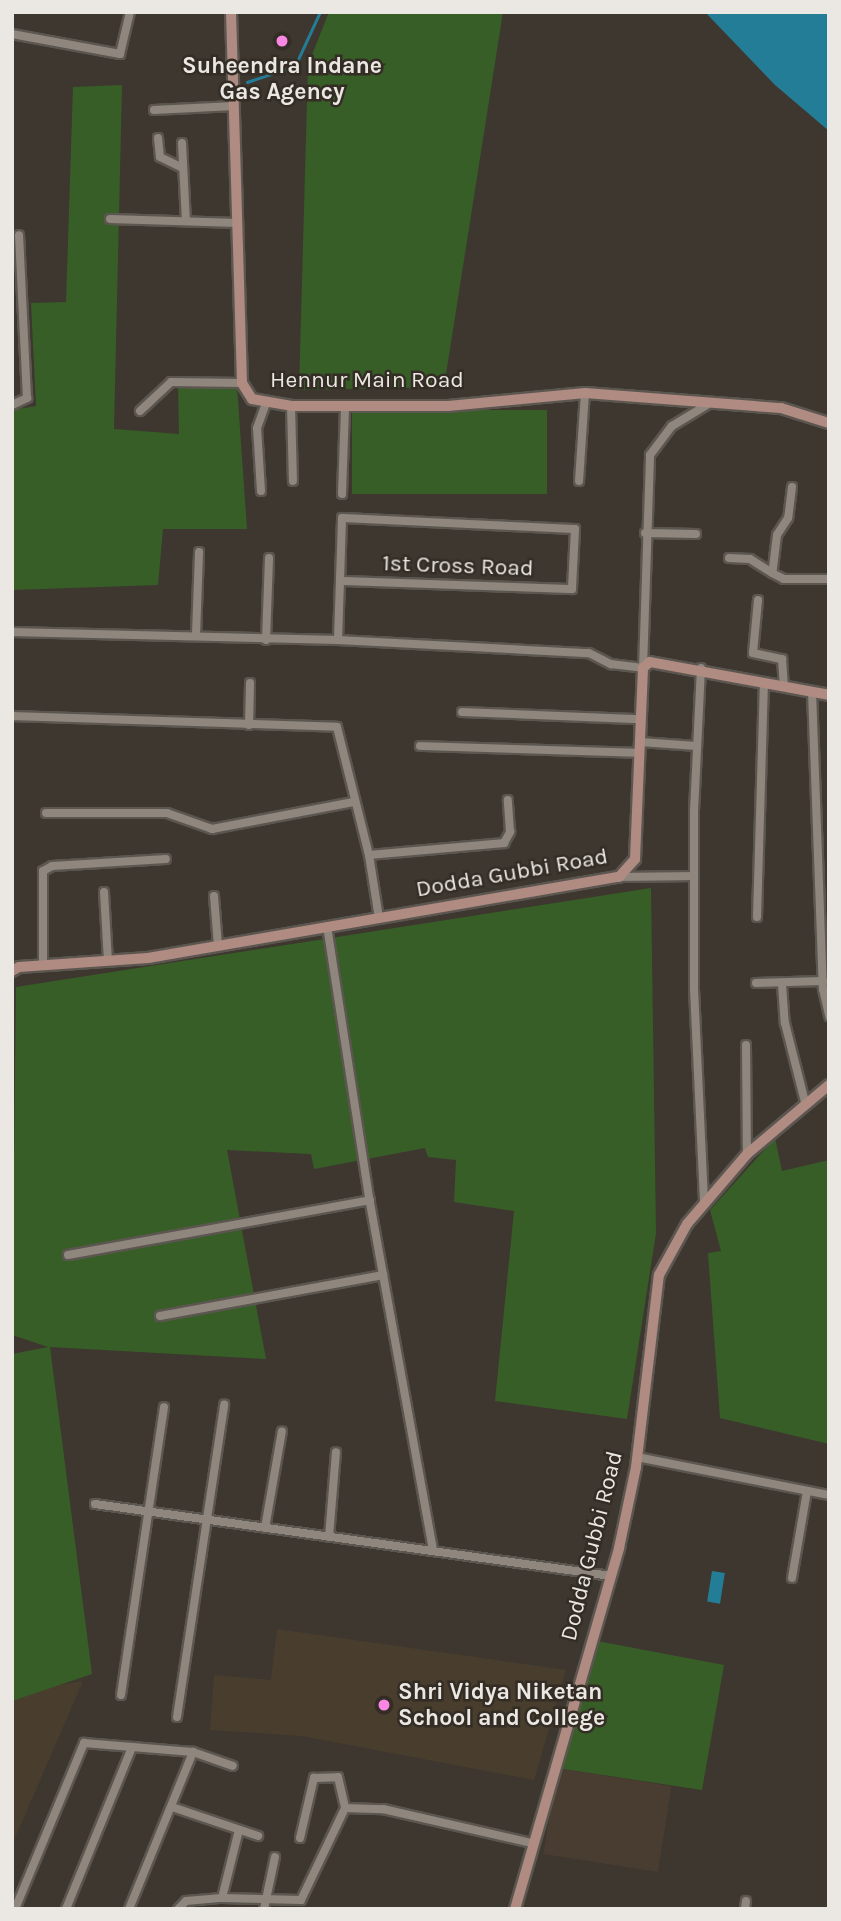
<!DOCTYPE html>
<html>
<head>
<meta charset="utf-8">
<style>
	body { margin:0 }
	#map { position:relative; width:841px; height:1921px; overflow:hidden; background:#3d372f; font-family:Karla,sans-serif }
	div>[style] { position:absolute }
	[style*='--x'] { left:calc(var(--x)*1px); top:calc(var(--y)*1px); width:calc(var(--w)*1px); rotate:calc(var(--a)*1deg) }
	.built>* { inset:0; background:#483d30; transform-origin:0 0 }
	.education>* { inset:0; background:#493e2e }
	.green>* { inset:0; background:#385e27; transform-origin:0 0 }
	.water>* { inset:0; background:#247d96; transform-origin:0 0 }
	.stream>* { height:2.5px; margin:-1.25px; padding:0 1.25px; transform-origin:1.25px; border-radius:1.25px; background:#247d96 }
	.roads { filter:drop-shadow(2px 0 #5c5650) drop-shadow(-2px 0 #5c5650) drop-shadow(0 2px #5c5650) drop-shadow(0 -2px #5c5650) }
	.street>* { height:8px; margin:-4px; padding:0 4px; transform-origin:4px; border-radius:4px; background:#8f877e }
	.secondary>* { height:10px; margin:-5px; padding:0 5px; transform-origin:5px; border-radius:5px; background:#af8b82 }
	.dots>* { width:19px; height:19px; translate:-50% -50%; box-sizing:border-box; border:4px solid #332d25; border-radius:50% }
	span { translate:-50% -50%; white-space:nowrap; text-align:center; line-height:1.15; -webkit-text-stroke:5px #332d25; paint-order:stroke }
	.poi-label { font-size:23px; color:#ebe7e2; font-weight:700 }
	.left { translate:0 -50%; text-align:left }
	.street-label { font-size:23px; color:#ebe7e2 }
	.frame { position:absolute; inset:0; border:14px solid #ebe7e2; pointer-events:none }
</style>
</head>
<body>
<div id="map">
	<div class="built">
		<i style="left:557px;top:1768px;width:116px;height:87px;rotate:9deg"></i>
	</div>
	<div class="education">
		<i style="clip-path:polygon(277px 1629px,566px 1670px,534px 1780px,302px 1736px,210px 1730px,214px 1675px,271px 1680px)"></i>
		<i style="clip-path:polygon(83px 1681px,12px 1845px,12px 1701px,41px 1688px)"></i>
	</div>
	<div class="green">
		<i style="clip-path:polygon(329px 12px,503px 12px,444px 387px,299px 390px,308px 65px)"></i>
		<i style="clip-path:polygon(122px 85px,114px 429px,179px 434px,178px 386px,237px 386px,247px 529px,163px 529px,158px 585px,12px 590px,12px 410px,36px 406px,31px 303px,66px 302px,73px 87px)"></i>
		<i style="left:352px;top:410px;width:195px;height:84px"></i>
		<i style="clip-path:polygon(651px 888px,656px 1233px,627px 1419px,495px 1401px,514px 1211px,454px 1202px,456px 1160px,428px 1157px,425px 1148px,314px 1169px,311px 1154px,227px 1150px,266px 1359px,50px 1347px,92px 1674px,12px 1701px,12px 1354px,48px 1347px,12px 1335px,16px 987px)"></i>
		<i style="clip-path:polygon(775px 1138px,782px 1171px,829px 1160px,829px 1444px,720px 1418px,708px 1253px,721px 1251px,710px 1210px)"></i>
		<i style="clip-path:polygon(597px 1641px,724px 1665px,702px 1790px,557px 1768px)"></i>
	</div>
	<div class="water">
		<i style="clip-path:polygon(705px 12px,829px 12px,829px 131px,775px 85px)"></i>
		<i style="left:712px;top:1571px;width:13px;height:31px;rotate:9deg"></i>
	</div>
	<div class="stream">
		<i style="--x:247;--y:82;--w:51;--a:-18.4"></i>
		<i style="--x:295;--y:66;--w:60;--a:-65.2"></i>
	</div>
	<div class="roads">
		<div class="street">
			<i style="--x:12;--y:34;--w:110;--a:10.5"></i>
			<i style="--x:120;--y:54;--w:43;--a:-76.6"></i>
			<i style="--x:154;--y:110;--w:80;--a:-2.9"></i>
			<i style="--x:158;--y:138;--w:19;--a:84"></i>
			<i style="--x:160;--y:157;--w:25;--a:26"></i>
			<i style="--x:182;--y:143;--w:78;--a:87.1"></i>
			<i style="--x:110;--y:219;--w:128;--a:1.8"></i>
			<i style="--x:12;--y:405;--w:17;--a:-25"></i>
			<i style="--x:27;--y:398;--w:163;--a:-92.8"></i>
			<i style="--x:291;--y:406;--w:75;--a:88.5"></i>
			<i style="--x:140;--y:411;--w:42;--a:-43.1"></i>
			<i style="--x:171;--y:382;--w:71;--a:0.8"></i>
			<i style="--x:579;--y:481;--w:88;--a:-86.1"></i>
			<i style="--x:792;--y:487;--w:31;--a:97"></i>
			<i style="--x:788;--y:518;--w:20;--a:123"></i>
			<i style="--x:777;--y:535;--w:38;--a:97"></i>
			<i style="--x:772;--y:573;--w:13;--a:27"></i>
			<i style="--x:784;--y:579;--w:45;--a:0"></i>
			<i style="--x:261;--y:491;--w:63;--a:-93.6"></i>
			<i style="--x:257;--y:428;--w:27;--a:-70"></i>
			<i style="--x:342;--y:494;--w:88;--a:-88"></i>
			<i style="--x:645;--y:533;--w:51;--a:1.1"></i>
			<i style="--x:729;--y:558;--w:21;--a:3"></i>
			<i style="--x:750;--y:559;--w:26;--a:32"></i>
			<i style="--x:758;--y:600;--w:53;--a:95.4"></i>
			<i style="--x:753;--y:653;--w:30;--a:12"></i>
			<i style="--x:782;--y:659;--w:27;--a:86"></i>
			<i style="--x:12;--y:632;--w:326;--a:1.4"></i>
			<i style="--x:338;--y:640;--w:251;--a:3"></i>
			<i style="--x:589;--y:653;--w:25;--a:27"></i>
			<i style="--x:611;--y:664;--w:32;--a:7"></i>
			<i style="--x:643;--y:668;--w:213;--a:-88.1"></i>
			<i style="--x:650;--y:455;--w:36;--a:-53"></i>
			<i style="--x:672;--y:426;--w:44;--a:-31.2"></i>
			<i style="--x:196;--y:635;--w:83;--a:-87.9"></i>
			<i style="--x:266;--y:640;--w:82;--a:-87.9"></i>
			<i style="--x:338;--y:640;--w:122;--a:-88.1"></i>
			<i style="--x:342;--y:518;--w:233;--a:2.7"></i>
			<i style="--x:575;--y:529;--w:60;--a:92.9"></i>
			<i style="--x:572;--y:589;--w:230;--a:-178"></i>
			<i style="--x:701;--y:668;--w:144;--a:92.8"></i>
			<i style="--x:694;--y:812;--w:177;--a:90"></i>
			<i style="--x:694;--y:989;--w:216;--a:87.3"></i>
			<i style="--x:812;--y:692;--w:297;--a:87.9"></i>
			<i style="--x:823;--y:989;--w:28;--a:77"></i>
			<i style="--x:462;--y:712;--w:178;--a:2.3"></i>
			<i style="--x:12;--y:716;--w:325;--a:1.9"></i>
			<i style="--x:337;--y:727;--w:132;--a:76"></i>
			<i style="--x:369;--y:855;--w:64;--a:81"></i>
			<i style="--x:249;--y:725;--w:42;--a:-88.6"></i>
			<i style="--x:640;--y:742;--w:57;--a:4"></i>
			<i style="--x:420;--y:746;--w:219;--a:1.8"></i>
			<i style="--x:46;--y:813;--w:121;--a:0"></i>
			<i style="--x:167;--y:813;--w:48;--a:19.6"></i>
			<i style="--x:212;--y:829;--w:144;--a:-10.8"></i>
			<i style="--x:369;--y:855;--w:136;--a:-5.1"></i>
			<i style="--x:504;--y:843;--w:13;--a:-61"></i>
			<i style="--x:510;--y:832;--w:32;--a:-94"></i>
			<i style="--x:619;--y:877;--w:75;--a:-0.8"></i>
			<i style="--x:104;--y:892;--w:69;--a:86.7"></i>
			<i style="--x:214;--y:896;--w:50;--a:85.4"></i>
			<i style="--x:757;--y:917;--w:235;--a:-88.3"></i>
			<i style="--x:327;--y:926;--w:280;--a:81.2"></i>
			<i style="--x:370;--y:1203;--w:352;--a:79.7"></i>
			<i style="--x:43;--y:965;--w:94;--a:-90"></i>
			<i style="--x:43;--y:871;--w:10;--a:-29"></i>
			<i style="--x:52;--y:866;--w:114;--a:-3.5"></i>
			<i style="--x:756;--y:983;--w:67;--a:-1.7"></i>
			<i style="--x:782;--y:984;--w:39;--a:86"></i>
			<i style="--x:785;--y:1023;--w:81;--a:75.8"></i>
			<i style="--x:746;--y:1045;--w:109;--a:89.5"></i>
			<i style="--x:68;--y:1255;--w:307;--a:-10.3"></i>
			<i style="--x:160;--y:1316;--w:227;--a:-10.4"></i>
			<i style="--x:637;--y:1457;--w:196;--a:11.2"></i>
			<i style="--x:95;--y:1504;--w:521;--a:7.94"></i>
			<i style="--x:265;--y:1528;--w:98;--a:-80.1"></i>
			<i style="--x:329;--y:1537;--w:85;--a:-85.3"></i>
			<i style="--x:792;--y:1578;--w:88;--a:-80.2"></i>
			<i style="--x:121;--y:1695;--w:291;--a:-81.5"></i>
			<i style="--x:177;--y:1717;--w:316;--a:-81.4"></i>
			<i style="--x:172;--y:1807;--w:91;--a:18.6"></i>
			<i style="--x:300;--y:1838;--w:62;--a:-76.9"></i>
			<i style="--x:314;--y:1778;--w:24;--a:-2"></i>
			<i style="--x:338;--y:1777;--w:32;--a:77"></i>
			<i style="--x:222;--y:1898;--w:70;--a:-76"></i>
			<i style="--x:15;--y:1909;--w:180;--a:-67.4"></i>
			<i style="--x:84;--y:1743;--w:109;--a:4.7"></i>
			<i style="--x:193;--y:1752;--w:42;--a:19.3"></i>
			<i style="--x:66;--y:1909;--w:175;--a:-67.8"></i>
			<i style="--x:129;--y:1909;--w:170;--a:-67.8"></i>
			<i style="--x:178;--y:1909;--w:11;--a:-45"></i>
			<i style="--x:186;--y:1901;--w:36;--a:-5"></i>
			<i style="--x:222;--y:1898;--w:79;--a:1.5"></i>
			<i style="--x:301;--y:1900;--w:102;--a:-64.4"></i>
			<i style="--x:345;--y:1808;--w:38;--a:2"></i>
			<i style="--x:383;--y:1809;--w:153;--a:12.9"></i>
			<i style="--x:264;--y:1909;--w:53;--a:-78.1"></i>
			<i style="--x:745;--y:1909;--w:8;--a:-83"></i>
		</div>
		<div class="secondary">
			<i style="--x:231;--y:12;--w:371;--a:88.3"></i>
			<i style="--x:242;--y:383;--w:19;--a:58"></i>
			<i style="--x:252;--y:399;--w:40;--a:10"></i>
			<i style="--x:291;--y:406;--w:157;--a:0"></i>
			<i style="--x:448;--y:406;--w:138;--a:-5.4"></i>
			<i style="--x:585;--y:393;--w:197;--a:4.4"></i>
			<i style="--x:781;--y:408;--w:50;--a:17.4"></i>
			<i style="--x:12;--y:971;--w:8;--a:-30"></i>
			<i style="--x:19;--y:967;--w:129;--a:-4"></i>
			<i style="--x:148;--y:958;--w:478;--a:-9.8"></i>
			<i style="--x:619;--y:877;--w:24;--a:-48"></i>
			<i style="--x:635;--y:859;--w:191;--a:-87.6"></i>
			<i style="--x:643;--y:668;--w:9;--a:-41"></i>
			<i style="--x:650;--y:662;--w:182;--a:10.4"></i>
			<i style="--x:515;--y:1909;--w:376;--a:-73.9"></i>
			<i style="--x:619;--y:1548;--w:83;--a:-78.1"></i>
			<i style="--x:636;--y:1467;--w:193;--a:-83.2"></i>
			<i style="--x:659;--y:1275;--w:58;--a:-61.2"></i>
			<i style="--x:687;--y:1224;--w:92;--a:-49.4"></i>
			<i style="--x:747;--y:1154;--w:107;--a:-40.1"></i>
		</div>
	</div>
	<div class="dots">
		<i style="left:282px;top:41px;background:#fb87e5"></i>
		<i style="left:384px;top:1705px;background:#fb87e5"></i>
	</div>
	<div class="poi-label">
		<span style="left:282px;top:79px">Suheendra Indane<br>Gas Agency</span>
		<span class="left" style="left:398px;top:1705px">Shri Vidya Niketan<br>School and College</span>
	</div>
	<div class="street-label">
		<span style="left:367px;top:380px">Hennur Main Road</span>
		<span style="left:458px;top:566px;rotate:2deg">1st Cross Road</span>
		<span style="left:512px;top:873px;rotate:-10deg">Dodda Gubbi Road</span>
		<span style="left:592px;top:1546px;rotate:-76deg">Dodda Gubbi Road</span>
	</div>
	<div class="frame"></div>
</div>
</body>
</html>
